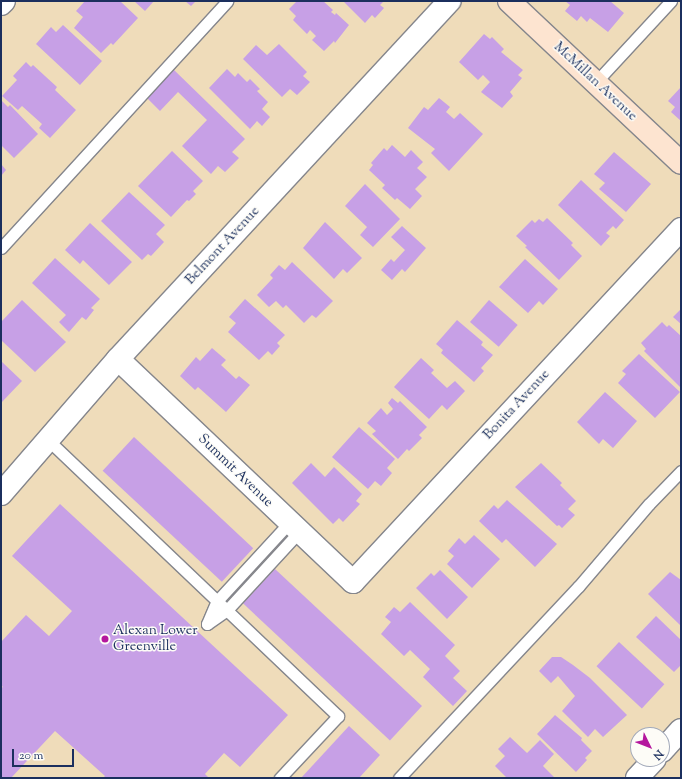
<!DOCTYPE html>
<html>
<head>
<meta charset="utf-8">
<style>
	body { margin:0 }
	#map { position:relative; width:682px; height:779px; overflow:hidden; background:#efdcba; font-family:"Sorts Mill Goudy",serif }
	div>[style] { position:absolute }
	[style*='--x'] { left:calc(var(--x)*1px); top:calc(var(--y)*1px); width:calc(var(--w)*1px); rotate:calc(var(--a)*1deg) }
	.building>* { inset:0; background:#c7a0e6; transform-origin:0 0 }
	.roads { filter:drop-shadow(1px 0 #85868c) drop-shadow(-1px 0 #85868c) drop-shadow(0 1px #85868c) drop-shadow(0 -1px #85868c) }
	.lane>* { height:11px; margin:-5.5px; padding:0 5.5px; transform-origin:5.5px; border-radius:5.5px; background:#fff }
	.street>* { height:22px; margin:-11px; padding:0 11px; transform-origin:11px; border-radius:11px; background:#fff }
	.secondary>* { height:22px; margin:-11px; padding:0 11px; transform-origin:11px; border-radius:11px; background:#fde4d0 }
	.dots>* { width:11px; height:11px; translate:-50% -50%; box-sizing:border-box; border:2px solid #fdfcf7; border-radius:50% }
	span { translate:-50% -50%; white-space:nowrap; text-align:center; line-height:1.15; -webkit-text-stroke:3px #fdfcf7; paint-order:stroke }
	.street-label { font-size:14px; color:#1b2f5e }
	.poi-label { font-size:14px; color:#1b2f5e }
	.left { translate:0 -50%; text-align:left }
	.frame { position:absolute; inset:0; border:2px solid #1b2f5e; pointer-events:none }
	.north { position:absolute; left:630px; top:727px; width:40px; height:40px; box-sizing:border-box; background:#fdfcf7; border:1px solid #a3aaba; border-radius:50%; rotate:133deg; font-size:11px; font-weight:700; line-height:16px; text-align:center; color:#1b2f5e }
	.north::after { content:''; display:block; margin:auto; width:14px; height:18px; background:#b5179e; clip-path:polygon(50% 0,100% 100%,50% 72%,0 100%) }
	.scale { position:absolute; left:12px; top:749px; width:62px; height:18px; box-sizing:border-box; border:2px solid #1b2f5e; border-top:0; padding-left:5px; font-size:12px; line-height:14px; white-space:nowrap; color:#1b2f5e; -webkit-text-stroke:3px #fdfcf7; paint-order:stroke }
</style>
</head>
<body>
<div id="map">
	<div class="building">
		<i style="clip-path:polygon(85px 1px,120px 1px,138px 18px,113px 45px,111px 43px,101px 53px,74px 28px,83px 17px,76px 11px)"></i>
		<i style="clip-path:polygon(134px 1px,154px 1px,145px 11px)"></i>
		<i style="clip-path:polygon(185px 1px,196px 1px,191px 6px)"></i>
		<i style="clip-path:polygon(297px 1px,323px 1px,333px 10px,331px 12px,335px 15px,336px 13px,349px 25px,335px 43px,334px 41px,324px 51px,312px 40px,316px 36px,310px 30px,307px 34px,293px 20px,296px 16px,289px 9px)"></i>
		<i style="clip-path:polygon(343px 1px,384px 1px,380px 5px,384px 8px,375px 18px,372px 15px,365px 23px)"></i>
		<i style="clip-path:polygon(565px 1px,610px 1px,624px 13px,608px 32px,590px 18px,587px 22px,581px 16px,577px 21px,565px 11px,570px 5px)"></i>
		<i style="clip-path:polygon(63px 25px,102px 61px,80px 85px,36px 44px,51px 27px,56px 32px)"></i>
		<i style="clip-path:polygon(484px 34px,490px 39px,492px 37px,504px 49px,501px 52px,523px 70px,518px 75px,522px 78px,510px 92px,513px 96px,502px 108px,481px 92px,490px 82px,483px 75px,478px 80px,459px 62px)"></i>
		<i style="clip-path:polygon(279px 44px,307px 72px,303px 76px,310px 82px,297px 95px,290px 89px,282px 97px,243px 59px,256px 45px,267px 55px)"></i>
		<i style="clip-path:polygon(26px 62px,31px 67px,33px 65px,57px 87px,55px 90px,76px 110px,50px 138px,39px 128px,42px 124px,22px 106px,18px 110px,2px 96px,17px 80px,13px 76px)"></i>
		<i style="clip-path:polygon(173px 69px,245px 139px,232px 152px,239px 158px,225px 172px,218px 166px,211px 174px,182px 146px,207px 120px,178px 92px,160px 111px,146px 97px)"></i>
		<i style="clip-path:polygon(227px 69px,235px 77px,238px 73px,247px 82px,250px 79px,260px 89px,257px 91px,268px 102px,262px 109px,270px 117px,262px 126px,257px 121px,250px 129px,209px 88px)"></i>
		<i style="clip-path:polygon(681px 87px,681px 121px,671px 112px,675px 107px,668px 101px)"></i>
		<i style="clip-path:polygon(439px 98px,450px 107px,446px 112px,454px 119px,460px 113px,483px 134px,449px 171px,431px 153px,435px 149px,408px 128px,424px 107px,428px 110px)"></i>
		<i style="clip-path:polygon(1px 100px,8px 107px,10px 105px,38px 134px,14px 158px,1px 145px)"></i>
		<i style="clip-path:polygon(392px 145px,405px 157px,411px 150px,423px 162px,417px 168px,427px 177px,415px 189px,422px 196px,410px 209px,397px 198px,395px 200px,382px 188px,385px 185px,369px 170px,373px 165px,371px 163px,384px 148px,387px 151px)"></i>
		<i style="clip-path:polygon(172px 151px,203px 181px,193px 191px,196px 194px,189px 201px,187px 200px,171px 217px,138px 186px)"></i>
		<i style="clip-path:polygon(614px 152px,651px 184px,626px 212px,599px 189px,605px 183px,594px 174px)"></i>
		<i style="clip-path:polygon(1px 164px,6px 170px,1px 176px)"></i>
		<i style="clip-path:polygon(581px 180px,624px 220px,616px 229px,613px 226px,606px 233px,610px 236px,601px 246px,558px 205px)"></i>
		<i style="clip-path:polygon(365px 184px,400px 219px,373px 247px,360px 235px,367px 227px,345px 206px)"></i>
		<i style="clip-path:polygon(129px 192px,165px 225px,156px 234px,164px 242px,151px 256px,148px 254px,142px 260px,101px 221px)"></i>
		<i style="clip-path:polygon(547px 218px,573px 243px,571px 245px,582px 256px,559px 280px,525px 247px,527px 246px,516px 236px,532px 220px,535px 223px,539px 219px,543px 222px)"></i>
		<i style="clip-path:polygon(325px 222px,362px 258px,347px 273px,343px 269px,334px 279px,303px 248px)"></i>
		<i style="clip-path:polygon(90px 223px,132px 262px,109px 285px,83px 260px,80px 264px,65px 250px)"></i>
		<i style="clip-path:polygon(402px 226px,426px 248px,405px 272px,402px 269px,392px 280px,381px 270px,391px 259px,394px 262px,405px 250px,391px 237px)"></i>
		<i style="clip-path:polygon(55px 258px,100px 299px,91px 308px,94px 310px,86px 320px,82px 317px,69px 332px,59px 322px,66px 315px,32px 283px)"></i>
		<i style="clip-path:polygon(525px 259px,558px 289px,543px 305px,539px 301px,528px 313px,499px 287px)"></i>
		<i style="clip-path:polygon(292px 262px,333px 301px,316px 318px,312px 315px,304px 323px,286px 305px,283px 308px,276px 301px,269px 307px,257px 295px,273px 278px,270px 275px,279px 265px,285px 270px)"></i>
		<i style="clip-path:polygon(245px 299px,285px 335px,277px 343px,280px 346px,272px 355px,268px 351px,259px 360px,228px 332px,236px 323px,229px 317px)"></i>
		<i style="clip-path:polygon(22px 300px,66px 342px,35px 372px,1px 340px,1px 322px)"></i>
		<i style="left:489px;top:300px;width:38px;height:29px;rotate:41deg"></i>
		<i style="clip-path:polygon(681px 309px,681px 324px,673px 317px)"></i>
		<i style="clip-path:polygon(457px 320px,483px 342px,481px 345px,493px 355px,481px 368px,484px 371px,474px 382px,441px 353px,443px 350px,436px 344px)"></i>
		<i style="clip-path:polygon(662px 322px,667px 327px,669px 325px,681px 336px,681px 388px,644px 351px,646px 349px,641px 343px)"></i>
		<i style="clip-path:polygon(212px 348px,226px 360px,221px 365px,236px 379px,239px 376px,250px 385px,226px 412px,198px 387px,195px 390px,180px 376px,196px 357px,200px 361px)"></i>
		<i style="clip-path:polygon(639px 354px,680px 392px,655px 418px,618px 383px,626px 374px,622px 371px)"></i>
		<i style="clip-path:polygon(421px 358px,434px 370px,431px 373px,447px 388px,455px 381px,465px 391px,447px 410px,442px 405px,429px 419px,394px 387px)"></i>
		<i style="clip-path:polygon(1px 361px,22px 381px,1px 403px)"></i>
		<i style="clip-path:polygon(605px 392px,637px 421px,613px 448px,603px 439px,599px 444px,577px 422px)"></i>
		<i style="clip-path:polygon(392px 398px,398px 403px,400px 401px,427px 427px,419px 435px,422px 438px,409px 451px,407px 449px,398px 459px,372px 434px,376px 431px,367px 423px,381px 408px,387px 415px,393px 409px,388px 403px)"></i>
		<i style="clip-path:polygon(359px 427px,395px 459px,387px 468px,392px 473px,381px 486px,375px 481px,368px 489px,332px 457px)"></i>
		<i style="left:134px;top:437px;width:163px;height:46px;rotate:43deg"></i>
		<i style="clip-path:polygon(311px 463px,325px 477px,334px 467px,362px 494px,356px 501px,360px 504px,343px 522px,339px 518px,333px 524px,292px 483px)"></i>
		<i style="clip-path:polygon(541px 463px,562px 483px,560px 485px,576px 501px,568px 509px,575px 515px,562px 528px,559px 525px,557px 526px,515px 487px)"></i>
		<i style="clip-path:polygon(507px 500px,557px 544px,535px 567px,506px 539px,502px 543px,479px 521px,494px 505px,498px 509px)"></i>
		<i style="clip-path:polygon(60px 504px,288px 715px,240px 767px,224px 753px,205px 774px,209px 778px,103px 778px,105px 776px,55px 731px,11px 778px,1px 778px,1px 688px,3px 687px,1px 685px,1px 642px,26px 615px,49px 636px,72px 611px,12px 556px)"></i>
		<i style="clip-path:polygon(474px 535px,500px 559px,472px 588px,447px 564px,454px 556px,448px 551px,459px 538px,465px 544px)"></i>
		<i style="left:275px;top:569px;width:201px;height:47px;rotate:43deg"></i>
		<i style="clip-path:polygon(440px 570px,468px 597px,447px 619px,416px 588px,431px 573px,434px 576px)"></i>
		<i style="clip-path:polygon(670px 572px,681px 580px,681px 626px,648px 594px)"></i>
		<i style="clip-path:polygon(410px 602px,455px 645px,445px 656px,460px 671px,453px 678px,467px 691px,453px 706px,423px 677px,430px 669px,410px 650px,404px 656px,381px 634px,391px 622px,385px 617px,394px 607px,400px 612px)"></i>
		<i style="clip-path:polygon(656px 616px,681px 640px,681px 665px,674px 672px,636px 637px)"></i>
		<i style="left:619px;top:642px;width:62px;height:33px;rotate:43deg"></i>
		<i style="clip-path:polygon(552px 657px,561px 657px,573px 665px,590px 678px,627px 715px,603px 737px,595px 729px,588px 737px,562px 711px,575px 696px,558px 676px,551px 683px,539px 671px)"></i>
		<i style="clip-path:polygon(555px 715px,582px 738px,581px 740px,592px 751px,585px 758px,587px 760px,576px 772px,537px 734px)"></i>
		<i style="clip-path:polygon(349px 726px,380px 755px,359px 778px,301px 778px)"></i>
		<i style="clip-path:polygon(510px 737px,527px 753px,540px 740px,554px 754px,543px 766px,555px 778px,507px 778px,495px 766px,505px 756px,498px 749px)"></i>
	</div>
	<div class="roads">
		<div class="lane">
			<i style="--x:595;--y:83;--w:112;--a:-47.2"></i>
			<i style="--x:1;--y:248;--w:335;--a:-47.5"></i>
			<i style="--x:47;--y:439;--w:402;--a:43.6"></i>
			<i style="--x:338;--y:716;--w:85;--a:133.1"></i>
			<i style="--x:207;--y:624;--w:25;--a:-67"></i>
			<i style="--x:217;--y:601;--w:106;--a:-47.3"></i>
			<i style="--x:207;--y:624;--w:24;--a:-35"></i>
			<i style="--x:227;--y:610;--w:106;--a:-47.3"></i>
			<i style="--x:399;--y:778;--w:262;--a:-46.9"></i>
			<i style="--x:578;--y:587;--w:109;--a:-49.5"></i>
			<i style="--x:649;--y:504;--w:46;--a:-45.9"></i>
		</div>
		<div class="street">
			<i style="--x:1;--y:4;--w:4;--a:-45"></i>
			<i style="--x:118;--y:359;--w:324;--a:43.5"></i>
			<i style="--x:353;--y:582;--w:482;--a:-47.1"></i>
			<i style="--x:1;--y:494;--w:179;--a:-49.1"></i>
			<i style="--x:118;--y:359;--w:488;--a:-47.2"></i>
			<i style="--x:662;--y:751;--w:28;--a:-48"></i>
			<i style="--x:637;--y:778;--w:26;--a:-47"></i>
		</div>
		<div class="secondary">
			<i style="--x:509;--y:1;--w:236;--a:43.3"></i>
		</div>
	</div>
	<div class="dots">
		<i style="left:105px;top:639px;background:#b5179e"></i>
	</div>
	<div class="street-label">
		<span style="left:595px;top:82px;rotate:43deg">McMillan Avenue</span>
		<span style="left:223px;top:246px;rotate:-47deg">Belmont Avenue</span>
		<span style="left:517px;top:405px;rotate:-47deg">Bonita Avenue</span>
		<span style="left:235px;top:471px;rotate:44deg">Summit Avenue</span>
	</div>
	<div class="poi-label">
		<span class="left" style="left:113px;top:639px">Alexan Lower<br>Greenville</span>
	</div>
	<div class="frame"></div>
	<div class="north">N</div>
	<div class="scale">20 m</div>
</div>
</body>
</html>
